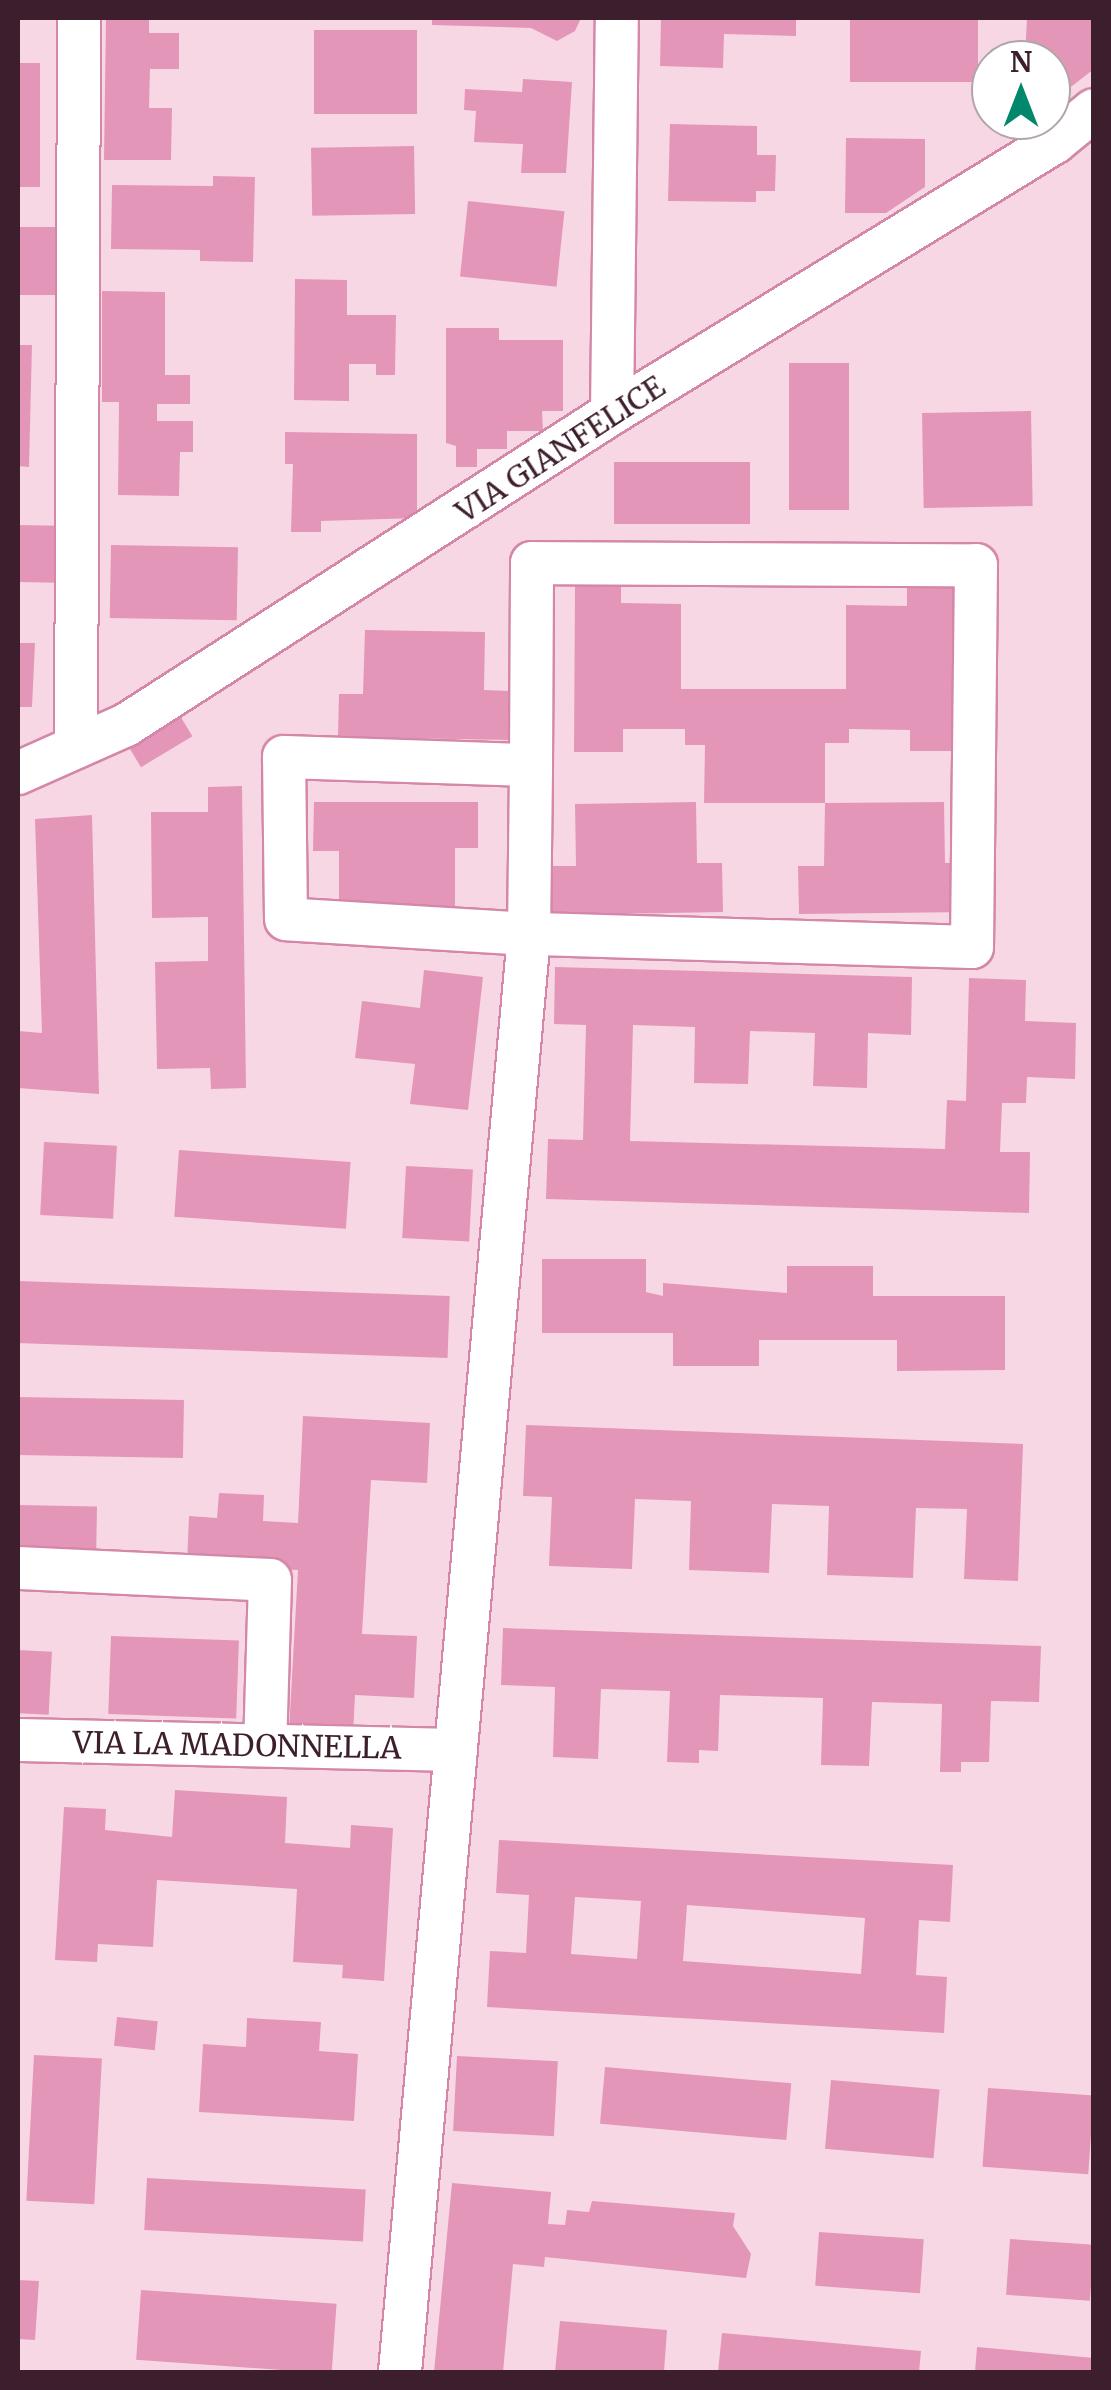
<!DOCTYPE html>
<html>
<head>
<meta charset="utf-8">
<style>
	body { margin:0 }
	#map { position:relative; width:1111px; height:2390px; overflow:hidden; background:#f8d7e4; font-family:Merriweather,serif }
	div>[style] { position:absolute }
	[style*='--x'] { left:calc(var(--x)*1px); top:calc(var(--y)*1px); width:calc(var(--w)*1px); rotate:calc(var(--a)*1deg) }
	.building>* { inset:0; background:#e496b8; transform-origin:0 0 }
	.roads { filter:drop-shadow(2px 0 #d487a9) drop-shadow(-2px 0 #d487a9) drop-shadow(0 2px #d487a9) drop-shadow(0 -2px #d487a9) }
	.street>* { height:42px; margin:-21px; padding:0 21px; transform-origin:21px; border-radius:21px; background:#fff }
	span { translate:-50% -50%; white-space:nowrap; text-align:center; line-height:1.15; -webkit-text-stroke:8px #fff; paint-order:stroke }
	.street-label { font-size:30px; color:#3c1e2c }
	.frame { position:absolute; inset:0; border:20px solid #3c1e2c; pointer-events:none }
	.north { position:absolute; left:971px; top:40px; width:100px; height:100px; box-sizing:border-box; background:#fff; border:2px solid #b1a5ab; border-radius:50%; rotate:0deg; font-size:28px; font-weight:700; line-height:40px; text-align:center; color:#3c1e2c }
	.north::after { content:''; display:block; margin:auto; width:35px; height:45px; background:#00876c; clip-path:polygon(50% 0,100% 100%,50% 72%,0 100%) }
</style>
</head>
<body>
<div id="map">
	<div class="building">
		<i style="clip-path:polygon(106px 18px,149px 18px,149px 33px,179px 33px,179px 69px,150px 69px,149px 108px,172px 108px,171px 160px,104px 160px)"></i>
		<i style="clip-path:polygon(432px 18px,581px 18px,575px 31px,557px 41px,531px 28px,432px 25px)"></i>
		<i style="clip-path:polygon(661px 18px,796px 18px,796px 36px,724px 34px,723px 68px,660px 66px)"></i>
		<i style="left:850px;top:18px;width:128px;height:64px"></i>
		<i style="clip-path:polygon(1027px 18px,1094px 18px,1094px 69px,1058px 97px,1051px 97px,1051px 60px,1025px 58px)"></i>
		<i style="left:417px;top:30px;width:84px;height:103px;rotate:90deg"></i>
		<i style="left:18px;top:63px;width:22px;height:124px"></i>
		<i style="clip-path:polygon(523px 79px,572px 82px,566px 173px,521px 173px,523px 144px,474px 142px,476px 111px,464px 110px,465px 89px,522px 92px)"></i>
		<i style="clip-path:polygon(670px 124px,757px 126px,757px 155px,776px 155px,775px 191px,756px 191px,756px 202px,668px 201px)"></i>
		<i style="clip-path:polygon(846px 138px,925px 139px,925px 187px,886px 213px,845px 213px)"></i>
		<i style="left:414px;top:146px;width:68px;height:103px;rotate:89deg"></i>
		<i style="clip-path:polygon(213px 176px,255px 177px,253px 262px,200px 261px,200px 250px,111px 249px,112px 185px,213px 186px)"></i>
		<i style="left:468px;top:201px;width:97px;height:76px;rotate:6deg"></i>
		<i style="left:18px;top:227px;width:43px;height:68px"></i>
		<i style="clip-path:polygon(295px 279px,347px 280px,347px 315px,396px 315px,395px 375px,376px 375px,376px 364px,349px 364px,349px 401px,294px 400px)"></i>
		<i style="clip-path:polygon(102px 291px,165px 292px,165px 375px,190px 375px,190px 404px,157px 404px,157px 421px,193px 421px,193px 452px,180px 452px,179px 496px,118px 495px,119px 402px,102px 402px)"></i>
		<i style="clip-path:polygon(446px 328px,499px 328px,499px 340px,563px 340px,563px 411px,542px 411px,543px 431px,507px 431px,507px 449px,477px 449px,477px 467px,456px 467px,456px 446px,446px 443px)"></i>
		<i style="clip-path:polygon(18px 345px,32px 345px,29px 467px,18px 466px)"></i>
		<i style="left:789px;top:363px;width:60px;height:147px"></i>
		<i style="left:1031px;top:411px;width:95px;height:109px;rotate:89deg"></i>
		<i style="clip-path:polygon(285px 432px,417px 434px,417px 518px,321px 521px,321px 532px,291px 532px,293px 464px,285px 464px)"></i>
		<i style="left:614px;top:462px;width:136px;height:62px"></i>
		<i style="left:18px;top:525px;width:40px;height:57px;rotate:1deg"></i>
		<i style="left:111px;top:545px;width:127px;height:73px;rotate:1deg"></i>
		<i style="clip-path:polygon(907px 580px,956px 580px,956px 751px,910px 751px,910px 730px,849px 729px,849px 743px,825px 743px,825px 803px,944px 802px,945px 863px,970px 862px,970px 912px,799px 914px,798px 866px,824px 866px,825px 803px,704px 803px,705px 745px,685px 745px,685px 729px,623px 729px,623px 752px,574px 752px,575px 584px,621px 584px,621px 603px,681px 604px,681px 689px,846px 689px,846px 605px,907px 606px)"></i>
		<i style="clip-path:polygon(365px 630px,485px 632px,484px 690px,511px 691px,510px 740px,338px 737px,339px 694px,363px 694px)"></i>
		<i style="clip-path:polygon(18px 643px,35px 643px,32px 707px,18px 707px)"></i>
		<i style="left:179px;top:714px;width:26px;height:60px;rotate:59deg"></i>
		<i style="clip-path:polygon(242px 786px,246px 1088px,211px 1089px,210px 1068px,157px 1069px,155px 962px,208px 961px,208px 917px,152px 918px,151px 812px,208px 812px,208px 787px)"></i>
		<i style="clip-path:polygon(314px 802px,478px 802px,478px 848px,455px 848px,455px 910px,339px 910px,339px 851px,313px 851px)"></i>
		<i style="clip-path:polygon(696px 802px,697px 863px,722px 863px,723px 912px,551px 915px,550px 866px,576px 866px,575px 804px)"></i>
		<i style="clip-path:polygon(92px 815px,99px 1094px,18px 1088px,18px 1031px,42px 1033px,35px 819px)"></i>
		<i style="clip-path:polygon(555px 967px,912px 977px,911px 1035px,868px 1033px,867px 1088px,813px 1086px,815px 1033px,750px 1031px,748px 1084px,694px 1083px,695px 1027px,633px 1025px,630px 1141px,945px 1149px,947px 1100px,966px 1101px,969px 978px,1026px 980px,1025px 1021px,1076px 1023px,1075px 1079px,1027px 1077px,1026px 1103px,1002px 1103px,1000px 1152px,1030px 1152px,1029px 1213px,546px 1199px,548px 1139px,583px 1140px,586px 1025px,554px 1024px)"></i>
		<i style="clip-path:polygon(424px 970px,483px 977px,468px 1110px,410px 1104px,415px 1064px,355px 1058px,362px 1001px,420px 1008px)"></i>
		<i style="left:44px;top:1142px;width:73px;height:73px;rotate:3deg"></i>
		<i style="left:179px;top:1150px;width:172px;height:67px;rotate:4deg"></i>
		<i style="left:406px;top:1166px;width:67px;height:72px;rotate:3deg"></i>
		<i style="clip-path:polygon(542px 1259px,646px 1259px,646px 1292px,663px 1296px,663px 1283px,787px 1293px,787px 1266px,873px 1266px,873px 1296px,1005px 1296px,1005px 1370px,897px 1371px,897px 1340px,759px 1340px,759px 1366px,673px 1366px,673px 1333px,542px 1333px)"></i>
		<i style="left:18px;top:1281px;width:432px;height:62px;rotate:2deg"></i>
		<i style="left:18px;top:1397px;width:166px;height:58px;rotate:1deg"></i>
		<i style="clip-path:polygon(303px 1416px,430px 1423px,427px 1483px,371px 1480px,362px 1634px,417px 1636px,414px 1698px,355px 1695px,353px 1735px,289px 1731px,298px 1570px,187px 1564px,189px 1516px,217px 1518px,219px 1493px,264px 1495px,263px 1521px,298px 1523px)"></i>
		<i style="clip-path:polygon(526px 1425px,1023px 1444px,1018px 1581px,964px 1579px,967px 1509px,916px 1508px,913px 1578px,827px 1575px,829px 1506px,772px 1504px,769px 1573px,689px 1570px,691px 1501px,635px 1499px,632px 1569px,549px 1566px,552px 1497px,523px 1496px)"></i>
		<i style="left:18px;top:1505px;width:79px;height:44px;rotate:1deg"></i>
		<i style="clip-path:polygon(503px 1628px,1041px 1646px,1039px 1702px,991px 1701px,989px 1762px,961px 1762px,961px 1772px,940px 1772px,942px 1704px,872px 1702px,869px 1766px,821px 1765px,823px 1698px,720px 1695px,718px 1751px,699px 1750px,699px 1763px,667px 1762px,670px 1691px,601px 1689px,598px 1759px,553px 1757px,555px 1687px,501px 1685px)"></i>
		<i style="left:111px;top:1636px;width:128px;height:78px;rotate:2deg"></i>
		<i style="left:18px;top:1650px;width:34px;height:63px;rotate:3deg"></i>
		<i style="clip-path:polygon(175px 1790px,287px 1797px,285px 1843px,350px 1848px,351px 1825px,393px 1828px,384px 1981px,342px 1978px,343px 1965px,293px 1962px,297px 1889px,157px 1880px,153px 1947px,98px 1944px,97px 1962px,55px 1960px,64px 1807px,106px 1809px,105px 1830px,172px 1837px)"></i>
		<i style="clip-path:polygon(evenodd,499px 1840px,953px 1865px,950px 1922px,919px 1920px,916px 1975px,947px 1977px,944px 2033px,487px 2007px,490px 1951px,526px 1953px,529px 1895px,496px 1893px,499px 1840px,575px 1897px,641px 1901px,637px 1959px,571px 1954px,575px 1897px,499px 1840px,687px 1905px,865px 1918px,861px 1974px,683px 1961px,687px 1905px)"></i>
		<i style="left:117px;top:2017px;width:41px;height:29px;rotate:6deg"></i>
		<i style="clip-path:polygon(247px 2018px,321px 2022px,319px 2051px,358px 2054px,354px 2121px,199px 2112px,203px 2044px,246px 2047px)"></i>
		<i style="left:34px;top:2055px;width:68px;height:146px;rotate:3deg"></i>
		<i style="left:457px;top:2056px;width:101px;height:75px;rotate:3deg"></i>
		<i style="left:605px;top:2067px;width:187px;height:57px;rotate:5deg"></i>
		<i style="left:831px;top:2080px;width:109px;height:69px;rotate:5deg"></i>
		<i style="left:988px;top:2088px;width:106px;height:79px;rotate:4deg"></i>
		<i style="left:147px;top:2178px;width:219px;height:52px;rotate:3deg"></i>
		<i style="clip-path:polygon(452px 2183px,551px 2192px,548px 2224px,565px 2225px,567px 2210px,589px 2212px,592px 2201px,735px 2213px,733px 2226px,751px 2254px,746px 2278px,545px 2257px,544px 2267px,513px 2264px,503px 2372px,434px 2372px)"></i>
		<i style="left:819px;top:2232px;width:105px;height:54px;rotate:4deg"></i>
		<i style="left:1010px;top:2239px;width:84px;height:56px;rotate:4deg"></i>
		<i style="clip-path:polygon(18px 2280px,39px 2281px,35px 2340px,18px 2339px)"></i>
		<i style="left:141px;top:2290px;width:196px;height:70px;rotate:4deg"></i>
		<i style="clip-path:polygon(560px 2321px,667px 2330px,664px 2372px,555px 2372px)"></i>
		<i style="clip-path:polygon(722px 2333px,921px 2351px,919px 2372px,718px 2372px)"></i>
		<i style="clip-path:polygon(977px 2347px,1094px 2358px,1094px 2372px,975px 2372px)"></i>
	</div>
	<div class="roads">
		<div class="street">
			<i style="--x:612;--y:413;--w:395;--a:-89.3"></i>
			<i style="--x:76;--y:747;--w:729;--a:-89.76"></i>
			<i style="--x:18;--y:773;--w:118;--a:-24"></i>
			<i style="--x:126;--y:725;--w:578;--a:-32.7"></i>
			<i style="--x:612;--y:413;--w:519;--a:-31.46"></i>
			<i style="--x:1055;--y:142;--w:50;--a:-39.4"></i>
			<i style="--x:18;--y:1568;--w:252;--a:2.7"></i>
			<i style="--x:270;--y:1580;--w:165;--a:91.7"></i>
			<i style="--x:18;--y:1740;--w:438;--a:1.3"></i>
			<i style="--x:400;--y:2372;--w:1444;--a:-84.87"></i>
			<i style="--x:529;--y:934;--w:169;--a:-89.3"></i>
			<i style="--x:531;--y:765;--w:202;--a:-89.7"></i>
			<i style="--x:532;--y:563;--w:444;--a:0.3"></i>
			<i style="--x:976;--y:565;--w:382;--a:90.6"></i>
			<i style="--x:972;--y:947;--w:443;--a:-178.3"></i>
			<i style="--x:529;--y:934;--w:243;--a:-176.5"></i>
			<i style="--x:286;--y:919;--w:162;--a:-90.7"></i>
			<i style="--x:284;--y:757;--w:247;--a:1.9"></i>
		</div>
	</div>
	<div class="street-label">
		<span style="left:560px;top:449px;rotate:-33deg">VIA GIANFELICE</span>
		<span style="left:237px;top:1745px;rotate:1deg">VIA LA MADONNELLA</span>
	</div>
	<div class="frame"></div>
	<div class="north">N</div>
</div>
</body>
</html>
